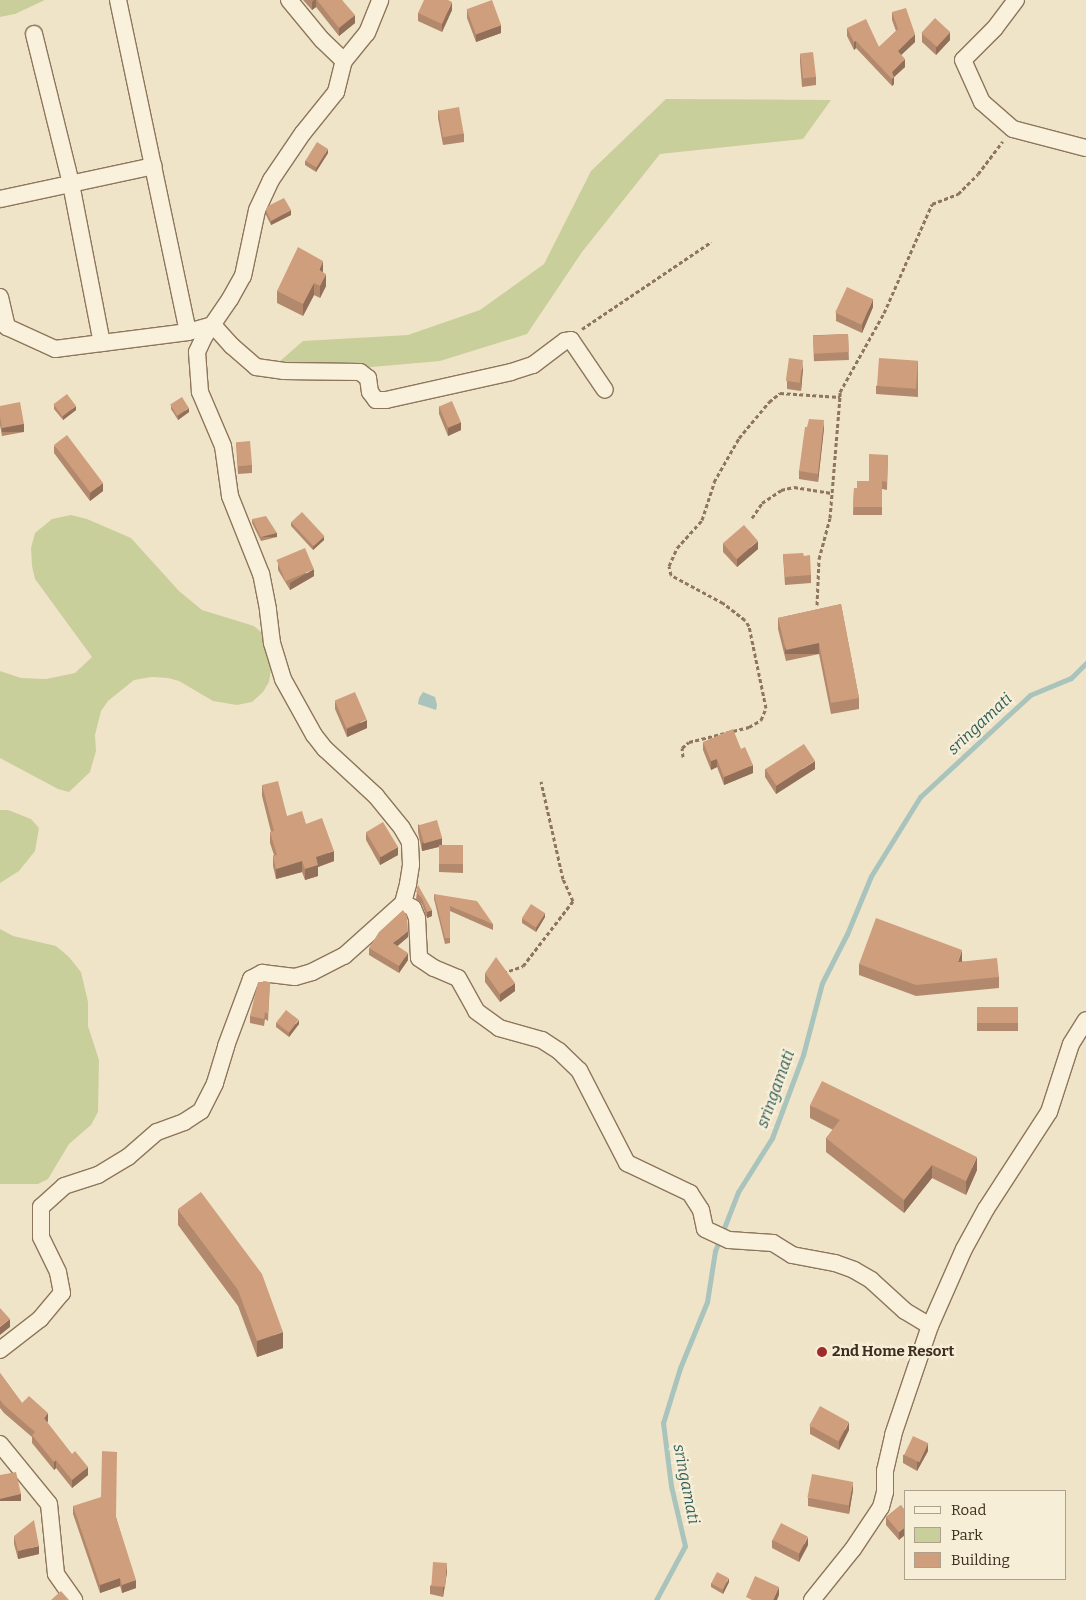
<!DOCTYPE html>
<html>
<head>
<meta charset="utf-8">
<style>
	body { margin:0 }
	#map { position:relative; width:1086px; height:1600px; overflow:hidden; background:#f0e4c8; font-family:Bitter,serif }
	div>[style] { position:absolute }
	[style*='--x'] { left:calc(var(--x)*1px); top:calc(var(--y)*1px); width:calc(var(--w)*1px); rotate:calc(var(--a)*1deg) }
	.green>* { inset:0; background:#c9cf9b }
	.water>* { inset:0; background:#a9c4bc }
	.stream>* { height:5px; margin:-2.5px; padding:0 2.5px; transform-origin:2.5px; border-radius:2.5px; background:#a9c4bc }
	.path>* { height:3px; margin-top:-1.5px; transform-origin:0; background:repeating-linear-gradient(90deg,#8d765c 0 4px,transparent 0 6.5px) }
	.roads { filter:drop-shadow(1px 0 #8d765c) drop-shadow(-1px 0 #8d765c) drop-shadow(0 1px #8d765c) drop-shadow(0 -1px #8d765c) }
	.street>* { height:16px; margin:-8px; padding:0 8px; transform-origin:8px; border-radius:8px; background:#faf1dc }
	.wall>* { inset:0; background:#b2896c; transform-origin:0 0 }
	.shaded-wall>* { inset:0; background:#916f58; transform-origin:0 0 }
	.building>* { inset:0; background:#cf9f7d; transform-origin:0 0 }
	.dots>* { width:14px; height:14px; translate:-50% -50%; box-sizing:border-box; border:2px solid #f7eed8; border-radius:50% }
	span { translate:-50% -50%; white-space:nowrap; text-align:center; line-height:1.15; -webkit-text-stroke:4.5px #f7eed8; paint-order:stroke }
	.poi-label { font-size:15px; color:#3d2e20; font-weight:700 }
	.left { translate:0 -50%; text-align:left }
	.water-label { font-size:16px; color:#2f5d5a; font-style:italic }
	.legend { position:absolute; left:904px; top:1490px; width:162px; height:90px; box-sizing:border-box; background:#f7eed8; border:1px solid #ada18e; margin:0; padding:6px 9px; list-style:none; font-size:15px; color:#3d2e20 }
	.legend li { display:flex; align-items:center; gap:10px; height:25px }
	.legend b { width:25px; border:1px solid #ada18e }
</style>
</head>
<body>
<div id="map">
	<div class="green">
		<i style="clip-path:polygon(0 0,45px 0,15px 14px,0 17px)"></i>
		<i style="clip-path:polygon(666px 99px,831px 100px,803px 139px,660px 154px,582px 252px,527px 334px,440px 361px,338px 370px,279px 362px,303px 341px,408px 335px,480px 310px,544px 264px,591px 171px)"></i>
		<i style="clip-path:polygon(71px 515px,87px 519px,131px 538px,179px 591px,202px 610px,254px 626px,262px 633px,271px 655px,272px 664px,269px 682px,263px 692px,252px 702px,237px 705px,213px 701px,179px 681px,168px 678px,152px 677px,134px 680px,108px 701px,101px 711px,95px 735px,96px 751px,90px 772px,69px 792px,58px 789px,0 758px,0 671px,21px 678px,46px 679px,75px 673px,92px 657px,35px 579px,32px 566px,31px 548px,35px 533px,52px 519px)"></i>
		<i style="clip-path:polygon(0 810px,8px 810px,31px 819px,39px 828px,35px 851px,19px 871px,0 883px)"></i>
		<i style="clip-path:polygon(0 929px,13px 936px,56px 946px,69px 957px,81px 972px,88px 1002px,88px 1026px,99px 1060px,98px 1112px,91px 1125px,69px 1144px,48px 1179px,38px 1184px,0 1184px)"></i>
	</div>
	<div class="water">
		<i style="clip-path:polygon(423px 692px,435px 697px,437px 705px,436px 710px,418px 704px,419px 698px)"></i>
	</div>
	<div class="stream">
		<i style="--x:656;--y:1600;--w:61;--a:-61.8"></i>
		<i style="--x:685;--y:1546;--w:62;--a:-103.1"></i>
		<i style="--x:671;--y:1486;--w:64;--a:-97.2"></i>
		<i style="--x:663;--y:1423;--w:58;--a:-72.8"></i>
		<i style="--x:680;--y:1368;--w:71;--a:-67.8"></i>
		<i style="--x:707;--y:1302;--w:52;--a:-81.1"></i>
		<i style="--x:715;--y:1251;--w:63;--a:-68.7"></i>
		<i style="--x:738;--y:1192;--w:64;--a:-57.8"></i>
		<i style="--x:772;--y:1138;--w:89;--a:-69.5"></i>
		<i style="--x:803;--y:1055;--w:74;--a:-75.2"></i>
		<i style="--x:822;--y:983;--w:55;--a:-63"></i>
		<i style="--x:847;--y:934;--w:63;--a:-67.5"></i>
		<i style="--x:871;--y:876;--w:93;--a:-58.2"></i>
		<i style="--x:920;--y:797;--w:150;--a:-42.8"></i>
		<i style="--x:1030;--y:695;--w:44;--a:-22.5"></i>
		<i style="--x:1071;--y:678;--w:21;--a:-45"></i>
	</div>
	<div class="path">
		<i style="--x:582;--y:329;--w:156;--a:-34"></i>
		<i style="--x:752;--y:518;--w:18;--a:-56"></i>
		<i style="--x:762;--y:503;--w:23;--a:-34"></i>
		<i style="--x:781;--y:490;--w:13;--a:-13"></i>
		<i style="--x:794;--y:487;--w:38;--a:9"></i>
		<i style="--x:817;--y:605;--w:46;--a:-87.5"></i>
		<i style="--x:819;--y:559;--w:42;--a:-75"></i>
		<i style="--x:830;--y:518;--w:121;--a:-85.3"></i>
		<i style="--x:683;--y:757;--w:9;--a:-96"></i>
		<i style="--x:682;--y:748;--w:9;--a:-41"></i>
		<i style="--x:689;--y:742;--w:62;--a:-14"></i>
		<i style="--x:749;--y:727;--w:14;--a:-30"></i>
		<i style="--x:761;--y:720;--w:13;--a:-67"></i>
		<i style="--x:766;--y:708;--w:84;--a:-101.7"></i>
		<i style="--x:749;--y:626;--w:7;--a:-124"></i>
		<i style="--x:745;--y:620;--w:28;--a:-142"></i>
		<i style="--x:723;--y:603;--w:59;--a:-151.7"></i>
		<i style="--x:671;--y:575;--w:9;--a:-103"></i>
		<i style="--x:669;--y:566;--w:20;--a:-66"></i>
		<i style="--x:677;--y:548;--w:38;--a:-48"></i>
		<i style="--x:702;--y:520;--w:40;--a:-72"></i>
		<i style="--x:714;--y:482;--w:51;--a:-60.4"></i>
		<i style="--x:739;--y:438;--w:47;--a:-50.2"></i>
		<i style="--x:769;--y:402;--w:14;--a:-39"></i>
		<i style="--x:780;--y:393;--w:60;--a:3.8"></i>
		<i style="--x:840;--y:397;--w:5;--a:-90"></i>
		<i style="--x:840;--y:392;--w:90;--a:-60.9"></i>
		<i style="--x:884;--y:313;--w:119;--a:-66.2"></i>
		<i style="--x:932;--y:204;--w:28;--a:-21"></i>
		<i style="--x:958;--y:194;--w:28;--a:-45"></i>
		<i style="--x:978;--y:174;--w:41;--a:-52.9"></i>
		<i style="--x:503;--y:973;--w:21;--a:-19"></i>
		<i style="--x:523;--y:966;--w:82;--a:-52.4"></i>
		<i style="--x:573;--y:901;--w:24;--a:-114"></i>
		<i style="--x:563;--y:879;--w:100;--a:-102.7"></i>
	</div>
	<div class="roads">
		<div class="street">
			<i style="--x:118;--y:0;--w:339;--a:78.1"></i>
			<i style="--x:188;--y:332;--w:26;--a:-16"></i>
			<i style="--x:213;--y:325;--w:28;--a:48"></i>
			<i style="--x:232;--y:346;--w:32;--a:41"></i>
			<i style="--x:256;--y:367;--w:27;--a:8"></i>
			<i style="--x:283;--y:371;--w:77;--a:0.7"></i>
			<i style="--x:360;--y:372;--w:10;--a:37"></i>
			<i style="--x:368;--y:378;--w:14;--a:82"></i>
			<i style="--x:370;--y:392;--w:10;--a:53"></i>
			<i style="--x:376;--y:400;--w:10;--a:0"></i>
			<i style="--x:386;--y:400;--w:128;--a:-12.6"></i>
			<i style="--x:511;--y:372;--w:23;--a:-18"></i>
			<i style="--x:533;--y:365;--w:40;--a:-37"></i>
			<i style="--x:565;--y:341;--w:6;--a:-9"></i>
			<i style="--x:571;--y:340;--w:60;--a:55.8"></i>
			<i style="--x:1016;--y:0;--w:35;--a:127"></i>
			<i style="--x:995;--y:28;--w:45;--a:135"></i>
			<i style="--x:963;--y:60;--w:46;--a:65.7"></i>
			<i style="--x:982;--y:102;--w:41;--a:41.1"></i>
			<i style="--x:1013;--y:129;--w:75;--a:14.6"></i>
			<i style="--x:34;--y:34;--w:154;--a:76.1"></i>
			<i style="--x:71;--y:184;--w:162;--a:79"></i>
			<i style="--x:102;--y:343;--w:87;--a:-7.3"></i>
			<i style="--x:344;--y:61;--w:36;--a:-51"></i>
			<i style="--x:367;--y:33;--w:35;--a:-68"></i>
			<i style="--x:0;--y:199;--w:157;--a:-12.1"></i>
			<i style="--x:0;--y:297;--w:31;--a:77"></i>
			<i style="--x:7;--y:327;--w:53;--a:24.6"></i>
			<i style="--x:55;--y:349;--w:47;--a:-7.3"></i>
			<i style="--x:403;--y:903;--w:11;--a:27"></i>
			<i style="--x:413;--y:908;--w:11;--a:68"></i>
			<i style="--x:417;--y:918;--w:40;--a:87.1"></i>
			<i style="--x:419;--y:958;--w:18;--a:34"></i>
			<i style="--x:434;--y:968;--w:26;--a:23"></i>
			<i style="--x:458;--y:978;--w:38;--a:61"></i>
			<i style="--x:476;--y:1011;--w:29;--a:36"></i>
			<i style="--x:499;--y:1028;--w:45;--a:15.6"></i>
			<i style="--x:542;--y:1040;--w:20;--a:33"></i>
			<i style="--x:559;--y:1051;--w:28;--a:44"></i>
			<i style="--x:579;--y:1070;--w:105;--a:62.7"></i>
			<i style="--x:627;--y:1163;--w:70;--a:25.5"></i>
			<i style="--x:690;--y:1193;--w:20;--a:57"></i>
			<i style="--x:701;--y:1210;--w:19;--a:78"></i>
			<i style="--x:705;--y:1229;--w:26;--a:25"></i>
			<i style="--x:729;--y:1240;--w:44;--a:3.9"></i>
			<i style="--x:773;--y:1243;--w:22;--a:32"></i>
			<i style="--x:792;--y:1255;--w:44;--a:10.5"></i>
			<i style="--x:835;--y:1263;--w:20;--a:20"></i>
			<i style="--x:854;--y:1270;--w:20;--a:30"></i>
			<i style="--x:871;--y:1280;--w:46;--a:42.4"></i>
			<i style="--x:905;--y:1311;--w:29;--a:31"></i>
			<i style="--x:0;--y:1350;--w:51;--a:-37.8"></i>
			<i style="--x:40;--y:1319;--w:34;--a:-50"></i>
			<i style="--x:62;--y:1293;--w:21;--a:-101"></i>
			<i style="--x:58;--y:1272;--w:39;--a:-116"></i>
			<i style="--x:41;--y:1237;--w:30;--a:-90"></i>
			<i style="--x:41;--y:1207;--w:31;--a:-42"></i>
			<i style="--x:64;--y:1186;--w:36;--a:-18"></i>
			<i style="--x:98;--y:1175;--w:35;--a:-31"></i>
			<i style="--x:128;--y:1157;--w:38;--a:-41"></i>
			<i style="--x:157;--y:1132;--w:29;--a:-20"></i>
			<i style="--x:184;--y:1122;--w:20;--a:-33"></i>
			<i style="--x:201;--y:1111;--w:31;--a:-63"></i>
			<i style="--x:215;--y:1083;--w:39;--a:-73"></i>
			<i style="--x:226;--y:1046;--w:72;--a:-69.5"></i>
			<i style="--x:251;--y:979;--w:13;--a:-29"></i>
			<i style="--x:262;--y:973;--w:33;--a:7"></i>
			<i style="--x:295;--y:977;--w:18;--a:-16"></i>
			<i style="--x:312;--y:972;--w:36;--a:-27"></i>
			<i style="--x:344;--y:956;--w:79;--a:-41.9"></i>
			<i style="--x:403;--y:903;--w:20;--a:-75"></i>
			<i style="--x:408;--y:884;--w:20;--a:-81"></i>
			<i style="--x:411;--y:864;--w:22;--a:-93"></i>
			<i style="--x:410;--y:842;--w:16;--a:-120"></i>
			<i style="--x:402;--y:828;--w:41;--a:-129.1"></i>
			<i style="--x:376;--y:796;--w:69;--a:-137.3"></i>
			<i style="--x:325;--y:749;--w:18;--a:-128"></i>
			<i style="--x:314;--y:735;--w:64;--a:-119"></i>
			<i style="--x:283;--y:679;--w:38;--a:-107"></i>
			<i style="--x:272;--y:643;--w:34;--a:-97"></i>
			<i style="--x:268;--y:609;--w:36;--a:-101"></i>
			<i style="--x:261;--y:574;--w:84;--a:-111.7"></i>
			<i style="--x:230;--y:496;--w:50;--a:-98"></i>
			<i style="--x:223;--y:446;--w:59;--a:-113.1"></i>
			<i style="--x:200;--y:392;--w:40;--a:-94.3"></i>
			<i style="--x:197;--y:352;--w:17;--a:-65"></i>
			<i style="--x:204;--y:337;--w:46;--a:-55.6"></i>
			<i style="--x:230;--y:299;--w:26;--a:-61"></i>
			<i style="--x:243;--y:276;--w:67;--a:-78"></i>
			<i style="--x:257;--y:210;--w:33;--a:-65"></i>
			<i style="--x:271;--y:180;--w:57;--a:-55.8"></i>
			<i style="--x:303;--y:133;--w:53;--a:-51.2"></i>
			<i style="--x:336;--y:92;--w:32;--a:-76"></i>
			<i style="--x:344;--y:61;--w:30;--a:-136"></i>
			<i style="--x:322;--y:40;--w:52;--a:-129.5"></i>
			<i style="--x:0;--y:1444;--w:77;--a:50.8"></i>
			<i style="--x:49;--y:1504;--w:70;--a:84.3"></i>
			<i style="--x:56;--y:1574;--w:32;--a:55"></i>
			<i style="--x:812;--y:1600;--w:65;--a:-51.2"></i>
			<i style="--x:853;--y:1549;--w:50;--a:-56.3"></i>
			<i style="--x:881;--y:1507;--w:16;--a:-75"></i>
			<i style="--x:885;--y:1492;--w:21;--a:-90"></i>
			<i style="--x:885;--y:1471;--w:37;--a:-77"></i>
			<i style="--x:893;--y:1435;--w:115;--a:-71.3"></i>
			<i style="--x:930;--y:1326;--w:84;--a:-66.2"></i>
			<i style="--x:964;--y:1249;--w:46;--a:-61.2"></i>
			<i style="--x:986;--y:1209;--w:116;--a:-57"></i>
			<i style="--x:1049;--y:1112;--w:71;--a:-72.1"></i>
			<i style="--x:1071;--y:1044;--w:28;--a:-58"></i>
		</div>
	</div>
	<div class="wall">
		<i style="clip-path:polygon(303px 0,342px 0,355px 23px,339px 36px,316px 7px,312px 10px)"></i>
		<i style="clip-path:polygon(467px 9px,501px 33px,476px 42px,467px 18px)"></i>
		<i style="clip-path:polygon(452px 10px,442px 32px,418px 21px,418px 13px)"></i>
		<i style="clip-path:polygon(892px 12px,915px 42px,901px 55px,905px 67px,894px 77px,894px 84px,892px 86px,856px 48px,854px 50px,847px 36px,847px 28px,879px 47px,896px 31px,892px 20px)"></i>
		<i style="clip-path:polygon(922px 33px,950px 40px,936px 55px,922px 42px)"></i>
		<i style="clip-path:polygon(800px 54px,816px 77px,816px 85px,802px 87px,800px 62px)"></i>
		<i style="clip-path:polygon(438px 110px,464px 134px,464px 142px,443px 145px,438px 118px)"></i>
		<i style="clip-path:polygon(328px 153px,316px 172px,305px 165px,305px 161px)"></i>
		<i style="clip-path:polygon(266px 210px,291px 215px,271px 225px,266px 215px)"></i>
		<i style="clip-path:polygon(323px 272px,326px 286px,320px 298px,314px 295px,303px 316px,277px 303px,277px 291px)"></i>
		<i style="clip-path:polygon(873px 307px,862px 333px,836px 321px,836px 313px)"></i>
		<i style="left:848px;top:334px;width:26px;height:35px;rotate:88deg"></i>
		<i style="clip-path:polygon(918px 361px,918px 397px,876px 394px,876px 386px)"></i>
		<i style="clip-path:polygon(803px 368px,801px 391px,787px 389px,787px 381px)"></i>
		<i style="clip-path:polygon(54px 405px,76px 410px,63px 420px,54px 409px)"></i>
		<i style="clip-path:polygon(171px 405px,189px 412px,178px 420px,171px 409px)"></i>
		<i style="clip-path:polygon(0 406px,24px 432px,2px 436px,0 425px)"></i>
		<i style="clip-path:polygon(439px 406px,461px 430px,448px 436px,439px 414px)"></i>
		<i style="clip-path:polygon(824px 428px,818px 482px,799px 479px,799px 471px)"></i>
		<i style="clip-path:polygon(236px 442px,252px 465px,252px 473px,238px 474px)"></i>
		<i style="clip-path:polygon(54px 445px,103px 491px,90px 501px,54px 453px)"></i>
		<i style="clip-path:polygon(888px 455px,887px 490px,882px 489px,882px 515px,853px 515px,854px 488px,857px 488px,869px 481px)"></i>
		<i style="clip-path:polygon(252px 519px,277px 537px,261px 541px,252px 523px)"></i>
		<i style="clip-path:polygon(291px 522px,324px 540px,313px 550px,291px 526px)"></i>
		<i style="clip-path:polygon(723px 543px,758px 549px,737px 567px,723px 552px)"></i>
		<i style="clip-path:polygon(783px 554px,804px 556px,811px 575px,811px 583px,785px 585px)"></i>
		<i style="clip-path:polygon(278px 563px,314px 576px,290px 590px,278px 570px)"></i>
		<i style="clip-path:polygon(841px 604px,859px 698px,859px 709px,831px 714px,819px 654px,786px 661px,778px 629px,778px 618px)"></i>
		<i style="clip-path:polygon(335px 701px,367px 728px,347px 737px,335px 709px)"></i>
		<i style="clip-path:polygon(703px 742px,741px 749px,753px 773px,724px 785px,717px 767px,711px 770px,703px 750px)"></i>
		<i style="clip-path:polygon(765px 769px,815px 769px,776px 794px,765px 777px)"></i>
		<i style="clip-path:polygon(262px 785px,287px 816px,306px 824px,334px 861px,318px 867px,318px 876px,305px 880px,302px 872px,276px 879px,273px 866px,273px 856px,274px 855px,270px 843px,270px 832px,271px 832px,262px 796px)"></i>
		<i style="clip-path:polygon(418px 824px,442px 845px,463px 845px,463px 873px,439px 872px,439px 847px,422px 851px,418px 832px)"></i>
		<i style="clip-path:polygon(366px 832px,398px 855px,380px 865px,366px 840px)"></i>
		<i style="clip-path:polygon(418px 885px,432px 916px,427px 918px,422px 904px,416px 899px)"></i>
		<i style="clip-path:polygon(434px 894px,493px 924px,493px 930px,450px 911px,450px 943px,445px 944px,434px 899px)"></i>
		<i style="clip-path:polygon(545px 917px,536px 932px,522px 923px,522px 919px)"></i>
		<i style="clip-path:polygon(408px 937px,397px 946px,408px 960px,399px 973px,369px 955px,369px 948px)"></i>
		<i style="clip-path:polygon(962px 961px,999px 977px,999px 988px,916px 996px,859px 975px,859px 964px)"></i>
		<i style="clip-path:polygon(485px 973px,515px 991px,500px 1002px,485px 982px)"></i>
		<i style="clip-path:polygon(270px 982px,268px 1021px,265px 1019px,264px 1026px,250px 1023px,250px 1016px)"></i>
		<i style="left:977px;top:1007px;width:41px;height:24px"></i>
		<i style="clip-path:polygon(276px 1023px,299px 1024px,289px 1037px,276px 1027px)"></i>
		<i style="clip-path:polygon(810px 1105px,977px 1170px,966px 1195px,932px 1178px,904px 1213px,826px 1152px,826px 1138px,833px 1130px,810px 1118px)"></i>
		<i style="clip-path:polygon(178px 1209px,283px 1348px,257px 1357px,238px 1306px,178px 1225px)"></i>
		<i style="clip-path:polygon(0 1373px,22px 1403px,48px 1421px,47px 1423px,88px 1475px,72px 1488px,56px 1468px,54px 1470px,32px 1443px,32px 1437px,4px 1413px,0 1408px)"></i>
		<i style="clip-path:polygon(810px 1426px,849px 1430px,839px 1450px,810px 1434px)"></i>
		<i style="clip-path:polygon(928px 1451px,917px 1471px,903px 1463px,903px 1455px)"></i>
		<i style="clip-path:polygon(853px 1490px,849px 1514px,808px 1506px,808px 1498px)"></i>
		<i style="clip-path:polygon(901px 1505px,899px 1540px,886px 1525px,886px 1517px)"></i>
		<i style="clip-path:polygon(73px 1506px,116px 1517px,136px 1588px,122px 1593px,120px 1586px,100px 1593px,73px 1514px)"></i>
		<i style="clip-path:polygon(14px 1536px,39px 1554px,18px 1559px,14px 1544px)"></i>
		<i style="clip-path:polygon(772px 1540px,808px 1545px,799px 1562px,772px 1548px)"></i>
		<i style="clip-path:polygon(447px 1572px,443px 1597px,430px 1594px,430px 1586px)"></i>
		<i style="clip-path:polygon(729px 1582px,723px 1594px,711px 1587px,711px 1583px)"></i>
	</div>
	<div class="shaded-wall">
		<i style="clip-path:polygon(314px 0,316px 0,316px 7px,312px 10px,312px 2px)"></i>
		<i style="clip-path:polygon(452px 2px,452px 10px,442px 32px,442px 24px)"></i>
		<i style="clip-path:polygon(355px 15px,355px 23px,339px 36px,339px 28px)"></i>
		<i style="clip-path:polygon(501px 25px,501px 33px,476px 42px,476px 34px)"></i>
		<i style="clip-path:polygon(950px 32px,950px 40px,936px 55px,936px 46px)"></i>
		<i style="clip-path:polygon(915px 34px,915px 42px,898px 58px,898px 51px)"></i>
		<i style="clip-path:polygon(856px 41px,856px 48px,854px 50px,854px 42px)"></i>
		<i style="clip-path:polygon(905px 59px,905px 67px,894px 77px,894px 84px,892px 86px,892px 72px)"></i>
		<i style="clip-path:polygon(328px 149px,328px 153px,316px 172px,316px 168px)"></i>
		<i style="clip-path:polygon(291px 210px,291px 215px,271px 225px,271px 221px)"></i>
		<i style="clip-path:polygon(323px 261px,323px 273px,319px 270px)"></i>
		<i style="clip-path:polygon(326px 274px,326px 286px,320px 298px,320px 286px)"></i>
		<i style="clip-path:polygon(314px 283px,314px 295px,303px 316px,303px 304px)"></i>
		<i style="clip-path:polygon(873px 299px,873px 307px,862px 333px,862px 325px)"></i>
		<i style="clip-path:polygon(803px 360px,803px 368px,801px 391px,801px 383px)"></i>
		<i style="clip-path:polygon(76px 406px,76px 410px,63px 420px,63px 416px)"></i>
		<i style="clip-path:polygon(189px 408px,189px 412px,178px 420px,178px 416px)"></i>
		<i style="clip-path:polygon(824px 420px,824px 428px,818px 482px,818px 474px)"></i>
		<i style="clip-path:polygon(461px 422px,461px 430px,448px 436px,448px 428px)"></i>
		<i style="left:24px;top:424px;width:8px;height:22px;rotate:90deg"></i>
		<i style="clip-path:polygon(103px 483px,103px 491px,90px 501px,90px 493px)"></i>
		<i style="left:277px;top:533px;width:4px;height:16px;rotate:90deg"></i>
		<i style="clip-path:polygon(324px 536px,324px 540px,313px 550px,313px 546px)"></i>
		<i style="clip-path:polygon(758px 541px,758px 549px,737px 567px,737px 559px)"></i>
		<i style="clip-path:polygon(314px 569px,314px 576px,290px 590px,290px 583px)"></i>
		<i style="left:819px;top:643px;width:11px;height:34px;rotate:90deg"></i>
		<i style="clip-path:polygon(367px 720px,367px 728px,347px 737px,347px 729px)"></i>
		<i style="clip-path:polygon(717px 759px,717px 767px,711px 770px,711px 761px)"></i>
		<i style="clip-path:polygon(815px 761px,815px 769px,776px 794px,776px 786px)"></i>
		<i style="clip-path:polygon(753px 765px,753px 773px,724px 785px,724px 777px)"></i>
		<i style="clip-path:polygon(442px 838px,442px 846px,422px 851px,422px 843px)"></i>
		<i style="clip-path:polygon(398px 847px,398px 855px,380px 865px,380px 857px)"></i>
		<i style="clip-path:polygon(334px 851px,334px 861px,318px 867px,318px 876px,305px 880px,305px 869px,316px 857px)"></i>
		<i style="clip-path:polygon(302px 861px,302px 872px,276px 879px,276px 869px)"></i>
		<i style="clip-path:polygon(432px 910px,432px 916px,427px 918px,427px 912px)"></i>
		<i style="clip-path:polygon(545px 913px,545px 917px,536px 932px,536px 928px)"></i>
		<i style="clip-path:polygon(408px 931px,408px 937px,393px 950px,393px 943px)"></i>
		<i style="clip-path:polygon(962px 950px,962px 962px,958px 962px)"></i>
		<i style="clip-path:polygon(408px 953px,408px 960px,399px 973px,399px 966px)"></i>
		<i style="clip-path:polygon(515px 983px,515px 991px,500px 1002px,500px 994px)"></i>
		<i style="clip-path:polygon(299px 1020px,299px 1024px,289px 1037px,289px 1033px)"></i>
		<i style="clip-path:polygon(977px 1157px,977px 1170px,966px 1195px,966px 1181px)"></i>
		<i style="clip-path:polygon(932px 1165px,932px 1178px,904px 1213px,904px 1200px)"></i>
		<i style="clip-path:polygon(10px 1319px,10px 1327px,0 1335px,0 1327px)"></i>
		<i style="clip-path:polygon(283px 1332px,283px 1348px,257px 1357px,257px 1341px)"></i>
		<i style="clip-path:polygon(48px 1413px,48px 1421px,44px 1426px,44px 1418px)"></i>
		<i style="clip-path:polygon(849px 1422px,849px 1430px,839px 1450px,839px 1442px)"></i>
		<i style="clip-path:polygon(928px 1443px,928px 1451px,917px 1471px,917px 1463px)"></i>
		<i style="clip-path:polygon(56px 1460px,56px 1468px,54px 1470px,54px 1462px)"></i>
		<i style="clip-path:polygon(88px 1467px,88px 1475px,72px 1488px,72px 1480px)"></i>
		<i style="clip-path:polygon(853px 1482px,853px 1490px,849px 1514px,849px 1505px)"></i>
		<i style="left:21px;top:1494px;width:7px;height:22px;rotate:90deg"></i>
		<i style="clip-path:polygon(905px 1527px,905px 1535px,899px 1540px,899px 1532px)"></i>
		<i style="clip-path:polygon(808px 1537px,808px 1545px,799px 1562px,799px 1554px)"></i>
		<i style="clip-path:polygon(39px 1546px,39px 1554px,18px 1559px,18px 1551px)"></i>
		<i style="clip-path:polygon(447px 1563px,447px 1572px,443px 1597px,443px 1589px)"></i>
		<i style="clip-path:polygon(120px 1578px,120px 1586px,100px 1593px,100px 1585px)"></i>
		<i style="clip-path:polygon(729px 1578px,729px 1582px,723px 1594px,723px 1590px)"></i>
		<i style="clip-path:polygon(136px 1580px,136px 1588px,122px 1593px,122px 1585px)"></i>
		<i style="clip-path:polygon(779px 1587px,779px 1595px,777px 1600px,773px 1600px)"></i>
	</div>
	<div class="building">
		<i style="clip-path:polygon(317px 0,342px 0,355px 15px,339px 28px)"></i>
		<i style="clip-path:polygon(424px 0,448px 0,452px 2px,442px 24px,418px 13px)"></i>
		<i style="left:492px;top:0;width:27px;height:27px;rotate:70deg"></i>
		<i style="clip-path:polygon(906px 8px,915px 34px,898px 51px,905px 59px,892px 72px,894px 77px,892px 79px,856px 41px,854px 42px,847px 28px,866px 19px,879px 47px,898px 29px,892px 12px)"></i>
		<i style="left:935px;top:18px;width:21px;height:20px;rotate:43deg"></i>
		<i style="left:813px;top:52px;width:25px;height:13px;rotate:83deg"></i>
		<i style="left:459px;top:107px;width:27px;height:21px;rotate:80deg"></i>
		<i style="left:317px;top:142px;width:13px;height:22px;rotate:32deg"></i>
		<i style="clip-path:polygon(284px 198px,291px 210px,271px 221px,266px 210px,268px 206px)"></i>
		<i style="clip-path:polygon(298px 247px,323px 261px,319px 270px,326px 274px,320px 286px,314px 283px,303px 304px,277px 291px)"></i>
		<i style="left:847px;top:287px;width:29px;height:28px;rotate:25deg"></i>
		<i style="left:848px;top:334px;width:18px;height:35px;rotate:87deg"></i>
		<i style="left:789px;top:358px;width:14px;height:23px;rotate:8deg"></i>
		<i style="left:879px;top:358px;width:39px;height:28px;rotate:4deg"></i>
		<i style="left:67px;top:394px;width:15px;height:17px;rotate:53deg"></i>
		<i style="left:182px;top:397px;width:13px;height:14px;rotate:58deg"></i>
		<i style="left:452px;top:401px;width:23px;height:14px;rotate:67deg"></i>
		<i style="clip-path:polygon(20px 402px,24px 424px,2px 428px,0 417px,0 406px)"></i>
		<i style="clip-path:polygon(809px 419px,824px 420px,818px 474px,799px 471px,805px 427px,807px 427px)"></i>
		<i style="left:67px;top:435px;width:60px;height:16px;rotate:53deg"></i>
		<i style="left:250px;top:441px;width:24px;height:14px;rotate:85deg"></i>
		<i style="clip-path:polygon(869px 454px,888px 455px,887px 482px,882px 481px,882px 507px,853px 507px,854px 488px,857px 488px,857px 481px,869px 481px)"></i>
		<i style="left:302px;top:512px;width:33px;height:15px;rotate:47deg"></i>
		<i style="clip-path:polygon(266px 516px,277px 533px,261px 537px,252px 519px)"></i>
		<i style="left:744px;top:525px;width:21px;height:28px;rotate:49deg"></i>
		<i style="left:305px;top:548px;width:23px;height:31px;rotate:67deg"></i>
		<i style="clip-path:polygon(803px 553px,804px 556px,810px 555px,811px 575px,785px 577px,783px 554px)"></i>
		<i style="clip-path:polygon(841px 604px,859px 698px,831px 703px,819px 643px,786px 650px,778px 618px)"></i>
		<i style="left:355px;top:692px;width:30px;height:22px;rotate:67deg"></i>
		<i style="clip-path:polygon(733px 729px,741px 749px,745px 747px,753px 765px,724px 777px,717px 759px,711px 761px,703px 742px)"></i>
		<i style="left:804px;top:744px;width:20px;height:46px;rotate:57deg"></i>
		<i style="clip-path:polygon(278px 781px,287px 816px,302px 811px,306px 824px,322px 818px,334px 851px,316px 857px,318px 865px,305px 869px,302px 861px,276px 869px,273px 856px,277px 855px,270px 832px,274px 831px,262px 785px)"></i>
		<i style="left:437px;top:820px;width:19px;height:19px;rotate:74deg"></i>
		<i style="left:383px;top:822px;width:29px;height:20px;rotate:59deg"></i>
		<i style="left:439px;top:845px;width:24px;height:19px"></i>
		<i style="clip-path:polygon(418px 885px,432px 910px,427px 912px,422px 898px,416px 892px)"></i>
		<i style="clip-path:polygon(434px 894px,477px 901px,493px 924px,450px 906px,450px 938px,445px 938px)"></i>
		<i style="left:531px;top:904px;width:17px;height:17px;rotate:33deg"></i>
		<i style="clip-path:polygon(403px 910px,407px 916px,408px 931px,393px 943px,408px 953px,399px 966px,369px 948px,379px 932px)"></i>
		<i style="clip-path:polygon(876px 918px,962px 950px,958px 962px,997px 958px,999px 977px,916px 985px,859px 964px)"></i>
		<i style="clip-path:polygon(496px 957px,515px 983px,500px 994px,485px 973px)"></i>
		<i style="clip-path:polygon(258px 982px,270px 982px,268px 1014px,265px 1012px,264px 1019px,250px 1016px)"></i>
		<i style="left:977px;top:1007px;width:41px;height:16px"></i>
		<i style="left:286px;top:1010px;width:16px;height:16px;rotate:38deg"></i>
		<i style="clip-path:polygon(822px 1081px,977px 1157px,966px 1181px,932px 1165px,904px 1200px,826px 1138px,840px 1120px,810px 1105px)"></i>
		<i style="clip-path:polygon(201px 1192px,262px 1274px,283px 1332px,257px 1341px,238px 1290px,178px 1209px)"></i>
		<i style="clip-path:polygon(0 1308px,10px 1319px,0 1327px)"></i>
		<i style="clip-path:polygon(0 1373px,22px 1403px,29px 1396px,48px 1413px,44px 1418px,72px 1454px,75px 1451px,88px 1467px,72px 1480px,56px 1460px,54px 1462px,32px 1435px,35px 1432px,4px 1405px,0 1400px)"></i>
		<i style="left:820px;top:1406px;width:33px;height:22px;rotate:29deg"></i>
		<i style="left:913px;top:1436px;width:17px;height:21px;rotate:25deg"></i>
		<i style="clip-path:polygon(102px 1451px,117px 1452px,116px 1517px,136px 1580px,122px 1585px,120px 1578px,100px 1585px,73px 1506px,101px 1497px)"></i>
		<i style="clip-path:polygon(16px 1472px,21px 1494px,0 1499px,0 1475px)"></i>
		<i style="left:812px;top:1474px;width:42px;height:24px;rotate:11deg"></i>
		<i style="clip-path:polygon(901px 1505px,905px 1510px,905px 1527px,899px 1532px,886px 1517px)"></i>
		<i style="clip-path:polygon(34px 1520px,39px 1546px,18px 1551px,14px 1536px)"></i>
		<i style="left:781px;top:1523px;width:30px;height:19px;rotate:27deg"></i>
		<i style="left:433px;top:1562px;width:14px;height:24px;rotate:4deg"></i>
		<i style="left:717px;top:1572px;width:13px;height:13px;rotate:27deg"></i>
		<i style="clip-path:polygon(755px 1576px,779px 1587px,773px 1600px,752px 1600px,746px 1597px)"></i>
		<i style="clip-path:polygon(61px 1591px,69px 1600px,51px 1600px)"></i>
	</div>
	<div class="dots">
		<i style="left:822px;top:1352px;background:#9e2a2b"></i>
	</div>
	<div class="poi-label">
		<span class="left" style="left:832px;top:1352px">2nd Home Resort</span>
	</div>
	<div class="water-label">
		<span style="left:980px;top:724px;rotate:-43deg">sringamati</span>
		<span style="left:776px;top:1089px;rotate:-70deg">sringamati</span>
		<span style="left:686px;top:1484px;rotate:79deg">sringamati</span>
	</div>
	<ul class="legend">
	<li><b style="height:6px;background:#faf1dc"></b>Road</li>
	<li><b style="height:14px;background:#c9cf9b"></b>Park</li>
	<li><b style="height:14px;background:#cf9f7d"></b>Building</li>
	</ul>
</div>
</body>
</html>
